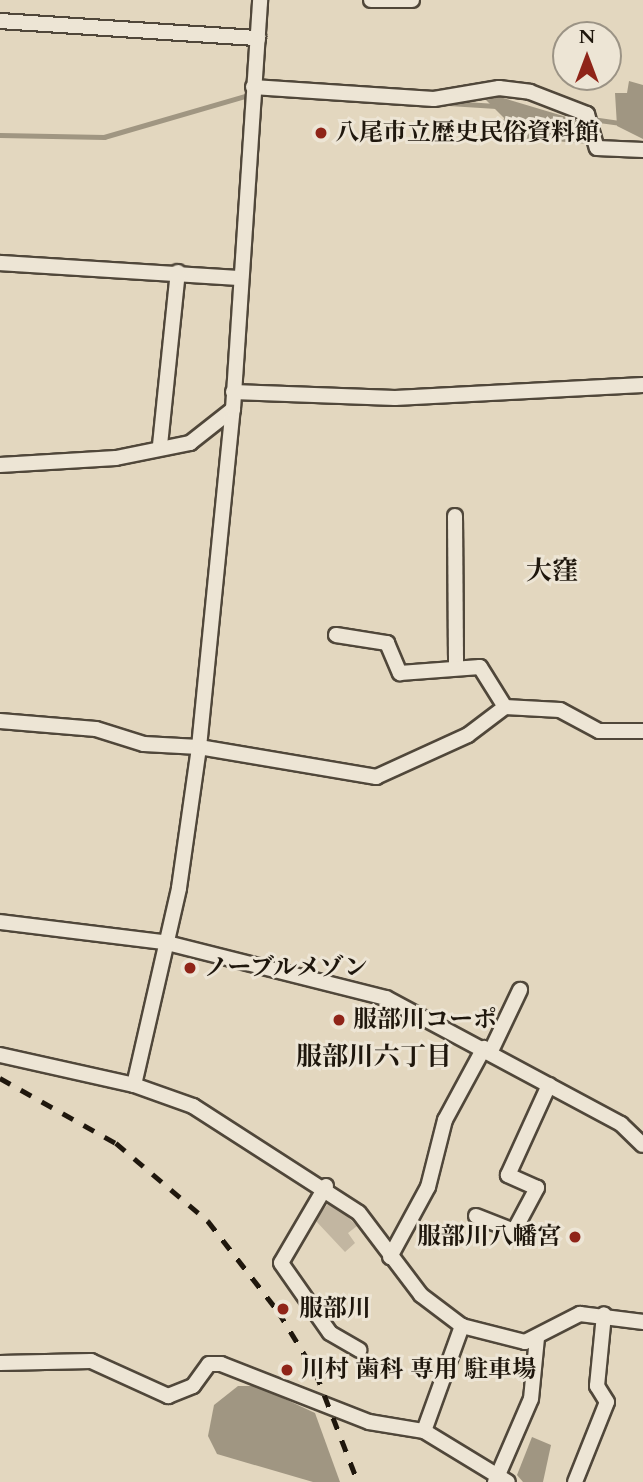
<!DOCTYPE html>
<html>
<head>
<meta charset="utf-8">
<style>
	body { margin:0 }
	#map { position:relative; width:643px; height:1482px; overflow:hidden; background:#e3d7bf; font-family:Cardo,"Noto Serif JP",serif }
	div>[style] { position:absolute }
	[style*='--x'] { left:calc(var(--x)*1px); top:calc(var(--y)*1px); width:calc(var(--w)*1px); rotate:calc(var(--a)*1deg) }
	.green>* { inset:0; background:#c2b6a1 }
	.water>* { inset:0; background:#a09682 }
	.stream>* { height:4.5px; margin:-2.25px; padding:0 2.25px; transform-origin:2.25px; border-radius:2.25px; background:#a09682 }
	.roads { filter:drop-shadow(2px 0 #50473a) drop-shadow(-2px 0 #50473a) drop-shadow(0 2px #50473a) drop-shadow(0 -2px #50473a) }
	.minor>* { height:14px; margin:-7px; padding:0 7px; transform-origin:7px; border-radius:7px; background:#ede5d5 }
	.rail>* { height:4.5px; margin-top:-2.25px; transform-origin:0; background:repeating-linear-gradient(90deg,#1f170d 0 12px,transparent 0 24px) }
	.dots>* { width:19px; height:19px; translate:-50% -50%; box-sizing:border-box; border:4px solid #ede5d5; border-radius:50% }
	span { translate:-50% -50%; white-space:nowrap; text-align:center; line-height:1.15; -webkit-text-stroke:6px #ede5d5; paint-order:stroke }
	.poi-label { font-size:24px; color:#1f170d; font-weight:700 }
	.left { translate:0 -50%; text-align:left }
	.right { translate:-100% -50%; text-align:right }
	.neighbourhood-label { font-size:26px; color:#1f170d; font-weight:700 }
	.north { position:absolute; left:552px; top:21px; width:70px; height:70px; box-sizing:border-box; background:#ede5d5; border:2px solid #9b9385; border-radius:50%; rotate:0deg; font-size:19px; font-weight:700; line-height:28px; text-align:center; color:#1f170d }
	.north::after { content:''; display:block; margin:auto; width:24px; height:32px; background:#8f2418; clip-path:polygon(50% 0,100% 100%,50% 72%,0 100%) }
</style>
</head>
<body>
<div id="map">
	<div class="green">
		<i style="clip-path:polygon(331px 1200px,357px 1226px,348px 1233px,355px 1243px,345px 1252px,315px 1220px)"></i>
	</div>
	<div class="water">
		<i style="clip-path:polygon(629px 81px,643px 85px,643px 139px,617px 126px,615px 93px,627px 93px)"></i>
		<i style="clip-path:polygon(500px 97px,580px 121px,589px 144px,532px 139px,498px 144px,504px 118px,486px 100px)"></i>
		<i style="clip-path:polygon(238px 1386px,257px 1386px,315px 1413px,340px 1482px,313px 1482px,217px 1454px,208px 1436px,214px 1405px)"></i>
		<i style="clip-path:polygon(532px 1437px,551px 1445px,543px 1482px,523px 1482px,517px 1475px)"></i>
	</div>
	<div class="stream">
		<i style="--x:449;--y:103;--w:47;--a:3.7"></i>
		<i style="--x:592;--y:119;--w:29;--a:8"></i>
		<i style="--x:0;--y:135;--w:104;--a:1.1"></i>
		<i style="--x:104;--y:137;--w:154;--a:-16.2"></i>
		<i style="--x:0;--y:727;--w:42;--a:5.4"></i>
	</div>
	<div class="roads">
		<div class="minor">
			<i style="--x:371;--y:0;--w:41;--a:0"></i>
			<i style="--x:0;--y:21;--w:259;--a:3.8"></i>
			<i style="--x:253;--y:87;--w:181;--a:3.8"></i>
			<i style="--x:434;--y:99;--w:66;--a:-9.6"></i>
			<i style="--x:499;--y:88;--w:31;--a:7"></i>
			<i style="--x:530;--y:92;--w:61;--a:21.1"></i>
			<i style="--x:587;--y:114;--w:35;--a:74"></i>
			<i style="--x:597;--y:148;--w:46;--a:2.5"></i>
			<i style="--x:0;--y:263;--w:240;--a:3.6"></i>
			<i style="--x:233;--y:392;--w:162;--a:2.1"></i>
			<i style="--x:395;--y:398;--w:248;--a:-3"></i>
			<i style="--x:160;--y:445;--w:174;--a:-84.1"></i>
			<i style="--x:0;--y:465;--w:116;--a:-3.5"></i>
			<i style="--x:116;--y:458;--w:76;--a:-11.5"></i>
			<i style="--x:190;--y:443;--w:55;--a:-38.3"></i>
			<i style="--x:455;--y:516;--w:152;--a:89.6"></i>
			<i style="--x:336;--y:635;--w:52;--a:8.9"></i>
			<i style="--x:387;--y:643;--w:33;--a:67"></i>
			<i style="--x:400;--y:673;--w:80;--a:-4.3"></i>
			<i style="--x:480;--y:667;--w:47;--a:58"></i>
			<i style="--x:0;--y:721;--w:96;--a:4.8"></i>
			<i style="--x:96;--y:729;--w:50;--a:17.4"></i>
			<i style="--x:144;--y:744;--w:55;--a:3.1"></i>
			<i style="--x:199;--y:747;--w:180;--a:9.6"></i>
			<i style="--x:376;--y:777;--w:101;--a:-24.5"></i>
			<i style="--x:468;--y:735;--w:46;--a:-37.1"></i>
			<i style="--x:505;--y:707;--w:55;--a:3.1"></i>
			<i style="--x:560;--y:710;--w:44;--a:28.3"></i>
			<i style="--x:599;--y:731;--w:44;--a:0"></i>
			<i style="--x:0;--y:922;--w:164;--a:7"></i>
			<i style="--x:163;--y:942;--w:230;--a:14.1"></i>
			<i style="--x:386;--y:998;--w:267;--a:28.2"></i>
			<i style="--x:621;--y:1124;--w:30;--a:44"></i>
			<i style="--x:490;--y:1053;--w:70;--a:-64.5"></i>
			<i style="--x:0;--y:1055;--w:137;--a:12.6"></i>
			<i style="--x:134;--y:1085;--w:63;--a:19.6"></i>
			<i style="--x:193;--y:1106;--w:197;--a:32.8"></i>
			<i style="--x:359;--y:1213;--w:103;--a:52.9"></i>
			<i style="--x:421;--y:1295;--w:51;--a:37.1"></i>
			<i style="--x:462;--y:1326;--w:65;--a:14.3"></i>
			<i style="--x:525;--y:1342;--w:62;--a:-27"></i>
			<i style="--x:580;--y:1314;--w:64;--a:7.2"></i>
			<i style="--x:134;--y:1085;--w:202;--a:-77.1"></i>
			<i style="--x:179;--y:888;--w:142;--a:-81.9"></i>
			<i style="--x:199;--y:747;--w:340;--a:-84.3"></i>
			<i style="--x:233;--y:409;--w:410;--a:-86.2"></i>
			<i style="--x:326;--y:1186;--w:89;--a:120.3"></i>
			<i style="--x:281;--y:1263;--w:85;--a:55"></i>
			<i style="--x:330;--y:1333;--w:34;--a:30"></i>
			<i style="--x:476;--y:1216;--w:41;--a:21.5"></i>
			<i style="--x:514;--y:1231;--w:49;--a:-61.9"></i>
			<i style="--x:537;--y:1188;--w:32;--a:-156"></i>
			<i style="--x:508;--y:1175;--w:99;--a:-65.5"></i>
			<i style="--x:390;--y:1257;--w:80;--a:-61.5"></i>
			<i style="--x:428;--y:1187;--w:69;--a:-75.8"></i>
			<i style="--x:445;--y:1120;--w:82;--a:-61.6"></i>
			<i style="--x:0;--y:1363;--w:91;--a:-1.3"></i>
			<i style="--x:91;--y:1361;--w:85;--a:24.4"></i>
			<i style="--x:168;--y:1396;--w:27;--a:-22"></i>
			<i style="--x:193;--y:1386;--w:27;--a:-54"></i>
			<i style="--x:209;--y:1364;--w:12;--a:0"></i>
			<i style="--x:221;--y:1364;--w:159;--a:21.4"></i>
			<i style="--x:369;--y:1422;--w:56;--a:9.3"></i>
			<i style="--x:424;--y:1431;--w:98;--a:31.3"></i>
			<i style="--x:424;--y:1431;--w:112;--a:-70.1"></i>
			<i style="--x:495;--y:1482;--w:90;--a:-66.6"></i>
			<i style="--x:531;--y:1399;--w:61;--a:-84.4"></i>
			<i style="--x:575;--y:1482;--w:86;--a:-68.2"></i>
			<i style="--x:607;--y:1402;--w:19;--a:-122"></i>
			<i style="--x:597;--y:1386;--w:72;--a:-84.4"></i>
		</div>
	</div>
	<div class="rail">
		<i style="--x:0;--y:1078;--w:133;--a:29.3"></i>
		<i style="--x:116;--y:1143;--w:121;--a:40.3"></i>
		<i style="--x:208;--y:1221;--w:114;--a:52.1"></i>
		<i style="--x:278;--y:1311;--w:73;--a:58.5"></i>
		<i style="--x:316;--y:1373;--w:117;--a:68.9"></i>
	</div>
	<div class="dots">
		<i style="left:321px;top:133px;background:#8f2418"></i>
		<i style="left:190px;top:968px;background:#8f2418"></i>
		<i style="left:339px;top:1020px;background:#8f2418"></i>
		<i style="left:575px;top:1237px;background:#8f2418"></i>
		<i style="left:283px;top:1309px;background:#8f2418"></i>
		<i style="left:287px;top:1370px;background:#8f2418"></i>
	</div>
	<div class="poi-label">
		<span class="left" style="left:335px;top:133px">八尾市立歴史民俗資料館</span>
		<span class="left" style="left:204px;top:968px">ノーブルメゾン</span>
		<span class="left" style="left:353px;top:1020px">服部川コーポ</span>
		<span class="right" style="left:561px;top:1237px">服部川八幡宮</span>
		<span class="left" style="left:299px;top:1309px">服部川</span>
		<span class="left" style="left:301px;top:1370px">川村 歯科 専用 駐車場</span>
	</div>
	<div class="neighbourhood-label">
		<span style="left:552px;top:571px">大窪</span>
		<span style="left:374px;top:1057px">服部川六丁目</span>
	</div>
	<div class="north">N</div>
</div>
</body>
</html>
